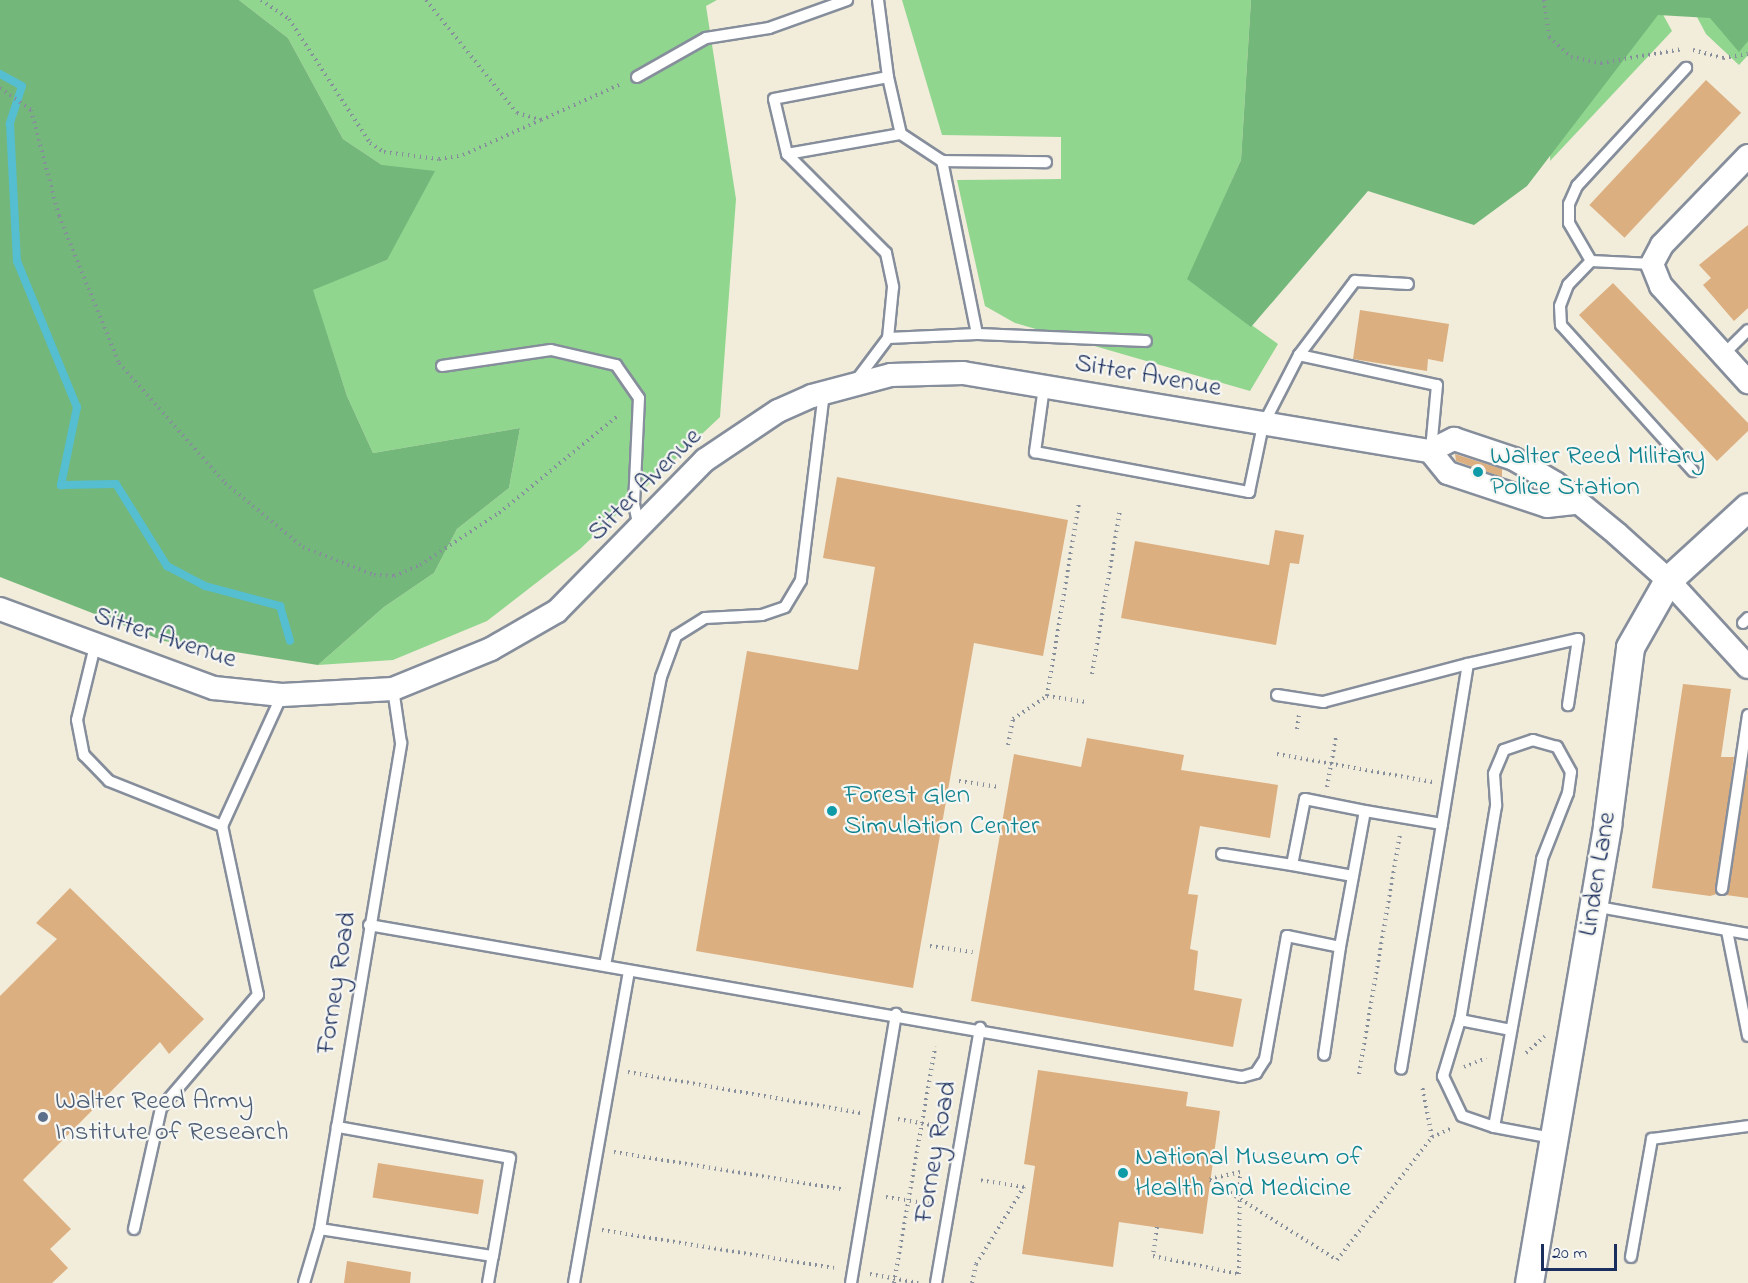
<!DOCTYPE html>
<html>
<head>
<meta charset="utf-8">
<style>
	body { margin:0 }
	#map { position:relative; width:1748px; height:1283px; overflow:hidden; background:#f2ecda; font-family:"Indie Flower",sans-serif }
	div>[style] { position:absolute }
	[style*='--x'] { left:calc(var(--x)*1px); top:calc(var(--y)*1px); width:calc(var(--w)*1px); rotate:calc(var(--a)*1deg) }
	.green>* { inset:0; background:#91d68f }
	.forest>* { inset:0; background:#74b77a }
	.stream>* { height:8px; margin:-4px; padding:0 4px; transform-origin:4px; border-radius:4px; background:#55bed1 }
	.building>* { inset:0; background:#dcaf81; transform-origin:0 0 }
	.path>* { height:4px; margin-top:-2px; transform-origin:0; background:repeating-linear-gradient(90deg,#868e9c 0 1.5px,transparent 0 6px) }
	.roads { filter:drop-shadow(2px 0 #868e9c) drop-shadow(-2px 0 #868e9c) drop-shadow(0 2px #868e9c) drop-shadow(0 -2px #868e9c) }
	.service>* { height:10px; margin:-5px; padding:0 5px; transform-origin:5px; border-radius:5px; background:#fff }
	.minor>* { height:22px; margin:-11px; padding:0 11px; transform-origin:11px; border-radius:11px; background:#fff }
	.tertiary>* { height:27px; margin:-13.5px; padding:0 13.5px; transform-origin:13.5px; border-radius:13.5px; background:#fff }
	.dots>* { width:16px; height:16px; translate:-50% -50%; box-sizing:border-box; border:3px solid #f6f6f2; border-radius:50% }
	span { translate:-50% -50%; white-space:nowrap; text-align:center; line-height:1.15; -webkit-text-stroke:4.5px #f6f6f2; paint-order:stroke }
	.street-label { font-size:27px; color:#1b2f5e }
	.culture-label { font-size:27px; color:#0d838f }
	.left { translate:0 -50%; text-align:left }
	.service-label { font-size:27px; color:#4e5e75 }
	.scale { position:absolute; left:1541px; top:1244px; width:76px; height:27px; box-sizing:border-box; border:3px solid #1b2f5e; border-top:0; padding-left:8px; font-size:18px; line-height:21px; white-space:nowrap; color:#1b2f5e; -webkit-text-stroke:4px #f6f6f2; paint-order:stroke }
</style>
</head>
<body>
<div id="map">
	<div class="green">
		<i style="clip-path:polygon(239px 0,717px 0,706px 6px,736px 199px,720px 417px,580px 549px,487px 621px,393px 660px,318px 665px,384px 607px,434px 573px,457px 529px,509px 488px,520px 428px,373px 453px,347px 396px,312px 289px,387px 260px,382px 165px,343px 139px,288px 38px)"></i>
		<i style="clip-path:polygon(902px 0,1251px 0,1241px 160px,1188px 279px,1278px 344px,1250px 391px,1015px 323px,985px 306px,957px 180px,1061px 179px,1061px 137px,942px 135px)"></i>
		<i style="clip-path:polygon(1555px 0,1655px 0,1672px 31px,1550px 161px)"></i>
		<i style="clip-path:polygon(1688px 0,1748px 0,1748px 55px,1739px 65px,1706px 34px)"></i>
	</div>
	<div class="forest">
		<i style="clip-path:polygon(0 0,239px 0,288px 38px,343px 139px,382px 165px,435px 171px,387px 260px,313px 290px,347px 396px,373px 453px,520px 428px,509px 488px,457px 529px,434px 573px,384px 607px,318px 665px,164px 641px,0 577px)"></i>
		<i style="clip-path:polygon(1251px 0,1748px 0,1748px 41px,1739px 52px,1710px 18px,1658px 15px,1527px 186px,1474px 225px,1368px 191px,1251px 327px,1187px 279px,1241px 160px)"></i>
	</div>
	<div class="stream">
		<i style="--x:0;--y:74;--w:25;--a:29"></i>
		<i style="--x:22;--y:86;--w:40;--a:108"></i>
		<i style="--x:10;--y:124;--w:137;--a:87.1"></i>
		<i style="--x:17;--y:261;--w:158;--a:67.7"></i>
		<i style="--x:77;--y:407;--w:80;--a:101.6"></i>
		<i style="--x:61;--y:485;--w:55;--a:-1"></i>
		<i style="--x:116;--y:484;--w:97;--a:58.1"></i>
		<i style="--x:167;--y:566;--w:43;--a:27.8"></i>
		<i style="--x:205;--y:586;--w:78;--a:14.9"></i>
		<i style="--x:280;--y:606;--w:36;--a:74"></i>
	</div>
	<div class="building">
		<i style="left:1706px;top:80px;width:48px;height:171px;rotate:43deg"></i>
		<i style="clip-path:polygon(1748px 225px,1748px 308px,1734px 321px,1703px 285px,1711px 278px,1699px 265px)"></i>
		<i style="clip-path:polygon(1613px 283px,1748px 423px,1748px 431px,1717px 461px,1579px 315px)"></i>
		<i style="clip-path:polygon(1360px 310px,1449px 324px,1443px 362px,1428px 359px,1427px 371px,1353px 359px)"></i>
		<i style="clip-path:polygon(1455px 454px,1502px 469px,1502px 477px,1456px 461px)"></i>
		<i style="clip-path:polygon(837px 477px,1068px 520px,1043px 656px,974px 643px,913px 988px,696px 951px,747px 651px,858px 670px,875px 567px,823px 558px)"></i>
		<i style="clip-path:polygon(1275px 530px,1304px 535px,1299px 564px,1290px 563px,1276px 645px,1121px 618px,1135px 541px,1269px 565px)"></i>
		<i style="clip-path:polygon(1683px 684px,1731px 689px,1721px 757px,1734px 757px,1717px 894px,1710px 896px,1652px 888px)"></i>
		<i style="clip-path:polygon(1087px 738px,1184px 755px,1181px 770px,1278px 785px,1270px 838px,1200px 826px,1188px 894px,1198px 895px,1190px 949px,1198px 951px,1194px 990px,1242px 999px,1233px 1047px,971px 1001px,1014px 754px,1081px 767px)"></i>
		<i style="clip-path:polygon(1748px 766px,1748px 898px,1726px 895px)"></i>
		<i style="clip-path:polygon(70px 888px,204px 1019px,169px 1054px,160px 1042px,23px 1180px,71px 1229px,50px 1249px,68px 1268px,52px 1283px,0 1283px,0 996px,57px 939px,36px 923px)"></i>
		<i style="clip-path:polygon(1038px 1070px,1188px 1092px,1186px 1106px,1220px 1111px,1203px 1234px,1119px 1222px,1113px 1267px,1022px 1254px,1035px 1166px,1024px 1164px)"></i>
		<i style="left:378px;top:1163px;width:107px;height:35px;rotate:9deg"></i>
		<i style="clip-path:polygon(347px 1261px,411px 1272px,410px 1283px,344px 1283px)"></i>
	</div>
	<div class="path">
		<i style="--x:261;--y:0;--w:34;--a:34"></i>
		<i style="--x:289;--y:19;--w:148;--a:56.8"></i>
		<i style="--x:370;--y:143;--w:17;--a:33"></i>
		<i style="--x:384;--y:152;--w:55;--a:7.3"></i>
		<i style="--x:439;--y:159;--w:24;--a:-9"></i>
		<i style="--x:463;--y:155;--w:85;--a:-24.2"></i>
		<i style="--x:426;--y:0;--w:145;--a:51.2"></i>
		<i style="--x:517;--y:113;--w:25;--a:16"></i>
		<i style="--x:541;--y:120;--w:88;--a:-24.2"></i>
		<i style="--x:1544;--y:0;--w:37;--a:82"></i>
		<i style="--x:1549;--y:37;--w:30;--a:42"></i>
		<i style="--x:1571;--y:57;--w:31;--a:11"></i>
		<i style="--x:1601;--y:63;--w:83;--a:-9.7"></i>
		<i style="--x:1693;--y:50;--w:31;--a:15"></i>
		<i style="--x:1723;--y:58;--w:25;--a:-9"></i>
		<i style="--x:0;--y:88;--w:38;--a:35"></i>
		<i style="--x:31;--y:110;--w:110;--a:75.2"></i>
		<i style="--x:59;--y:216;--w:159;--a:67.8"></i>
		<i style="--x:119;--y:363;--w:160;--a:48.5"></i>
		<i style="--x:225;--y:483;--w:101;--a:39.4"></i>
		<i style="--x:303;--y:547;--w:76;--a:21.5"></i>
		<i style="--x:374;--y:575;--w:20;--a:3"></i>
		<i style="--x:394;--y:576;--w:28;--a:-23"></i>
		<i style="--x:420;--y:565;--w:95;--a:-33.4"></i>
		<i style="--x:499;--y:513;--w:156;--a:-39.3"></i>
		<i style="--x:1092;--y:674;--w:165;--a:-80.3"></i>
		<i style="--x:1047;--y:696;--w:40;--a:8.5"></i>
		<i style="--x:1297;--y:729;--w:14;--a:-82"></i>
		<i style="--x:1008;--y:745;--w:26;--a:-79"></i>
		<i style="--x:1013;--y:719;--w:41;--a:-34.1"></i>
		<i style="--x:1047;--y:696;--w:196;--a:-80.6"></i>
		<i style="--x:1277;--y:754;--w:158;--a:10.2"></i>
		<i style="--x:959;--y:781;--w:41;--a:8.3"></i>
		<i style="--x:1327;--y:787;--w:51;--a:-79.8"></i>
		<i style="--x:930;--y:946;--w:43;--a:7.9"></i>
		<i style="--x:1526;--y:1053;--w:25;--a:-42"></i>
		<i style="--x:1464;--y:1067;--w:24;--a:-22"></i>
		<i style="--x:628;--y:1072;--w:236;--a:10"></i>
		<i style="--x:1359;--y:1074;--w:243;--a:-80.3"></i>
		<i style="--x:898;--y:1119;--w:50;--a:10.4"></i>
		<i style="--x:1432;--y:1137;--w:20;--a:-24"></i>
		<i style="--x:614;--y:1152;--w:234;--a:9.3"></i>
		<i style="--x:1210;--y:1180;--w:150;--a:32.2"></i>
		<i style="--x:1337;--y:1260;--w:155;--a:-52.3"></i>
		<i style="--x:1432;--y:1137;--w:52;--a:-101.1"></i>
		<i style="--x:886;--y:1197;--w:47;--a:8.7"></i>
		<i style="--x:1157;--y:1227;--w:29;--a:98"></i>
		<i style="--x:1153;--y:1256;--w:88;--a:11.8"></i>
		<i style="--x:1239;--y:1274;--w:102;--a:-89.4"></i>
		<i style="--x:1240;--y:1172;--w:31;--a:167"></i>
		<i style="--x:602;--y:1230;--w:235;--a:9.3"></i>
		<i style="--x:870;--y:1274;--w:49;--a:10.6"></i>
		<i style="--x:894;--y:1283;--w:240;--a:-80.1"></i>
		<i style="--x:972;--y:1283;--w:19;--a:-78"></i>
		<i style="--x:976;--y:1264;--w:91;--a:-58.1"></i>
		<i style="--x:1024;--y:1187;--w:47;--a:-171.3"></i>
	</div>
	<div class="roads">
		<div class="service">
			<i style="--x:878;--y:0;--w:78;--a:82.6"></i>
			<i style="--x:888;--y:77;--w:116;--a:169.1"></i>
			<i style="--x:774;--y:99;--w:57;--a:76.7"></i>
			<i style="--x:787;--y:154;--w:116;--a:-10"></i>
			<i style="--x:901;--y:134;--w:49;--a:33.4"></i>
			<i style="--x:637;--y:77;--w:79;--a:-29.5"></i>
			<i style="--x:706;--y:38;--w:64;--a:-9"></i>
			<i style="--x:769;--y:28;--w:83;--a:-19.7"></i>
			<i style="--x:888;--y:77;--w:58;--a:77.2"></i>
			<i style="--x:787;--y:154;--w:140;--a:45"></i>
			<i style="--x:886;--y:253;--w:35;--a:78"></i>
			<i style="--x:893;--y:287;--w:51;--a:95.6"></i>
			<i style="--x:1591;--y:261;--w:33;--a:134"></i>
			<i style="--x:1568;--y:285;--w:22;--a:111"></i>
			<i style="--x:1560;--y:306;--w:19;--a:87"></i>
			<i style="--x:1561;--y:325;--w:197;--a:47.9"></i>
			<i style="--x:1652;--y:264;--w:61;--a:-177.2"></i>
			<i style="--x:1591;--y:261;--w:44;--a:-120.1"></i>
			<i style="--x:1569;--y:223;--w:19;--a:-90"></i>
			<i style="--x:1569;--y:204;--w:20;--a:-66"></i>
			<i style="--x:1577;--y:186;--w:161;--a:-47.3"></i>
			<i style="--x:977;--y:334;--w:177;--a:-101.4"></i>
			<i style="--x:942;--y:161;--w:104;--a:0.6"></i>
			<i style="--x:1299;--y:355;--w:141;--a:12.3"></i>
			<i style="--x:1437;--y:385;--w:65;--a:95.3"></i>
			<i style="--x:1723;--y:355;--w:35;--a:-45"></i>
			<i style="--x:442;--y:366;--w:110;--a:-8.4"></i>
			<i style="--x:551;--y:350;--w:67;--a:13"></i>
			<i style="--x:616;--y:365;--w:40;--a:55.1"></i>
			<i style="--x:639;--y:398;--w:106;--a:92.7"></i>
			<i style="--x:634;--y:504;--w:25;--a:78"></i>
			<i style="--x:855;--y:382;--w:55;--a:-53.1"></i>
			<i style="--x:888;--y:338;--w:89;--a:-2.6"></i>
			<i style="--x:977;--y:334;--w:169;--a:2.4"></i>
			<i style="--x:1044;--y:387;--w:66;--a:97.9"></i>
			<i style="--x:1035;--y:452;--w:218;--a:10.6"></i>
			<i style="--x:1249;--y:492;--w:68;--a:-78.2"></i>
			<i style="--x:1263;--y:425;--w:79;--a:-62.8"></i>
			<i style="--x:1299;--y:355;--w:93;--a:-52.9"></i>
			<i style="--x:1355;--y:281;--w:53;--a:3.2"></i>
			<i style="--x:1743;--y:623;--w:7;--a:-45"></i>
			<i style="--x:95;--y:646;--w:76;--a:103.7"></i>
			<i style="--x:77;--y:720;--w:36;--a:79"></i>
			<i style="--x:84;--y:755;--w:36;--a:46"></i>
			<i style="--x:109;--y:781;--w:122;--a:21.7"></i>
			<i style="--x:1277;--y:695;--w:47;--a:8.7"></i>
			<i style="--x:1323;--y:702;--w:150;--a:-14.7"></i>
			<i style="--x:1442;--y:824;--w:162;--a:-80.8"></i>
			<i style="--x:1468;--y:664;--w:113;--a:-12.8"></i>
			<i style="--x:1578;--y:639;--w:67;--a:98.6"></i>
			<i style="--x:1222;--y:854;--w:71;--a:8.9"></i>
			<i style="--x:1292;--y:865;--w:67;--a:-78.9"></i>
			<i style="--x:1305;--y:799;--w:61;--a:11.3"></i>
			<i style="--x:1292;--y:865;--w:62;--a:10.2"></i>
			<i style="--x:1722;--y:889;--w:176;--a:-81.5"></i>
			<i style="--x:1593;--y:906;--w:158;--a:10.2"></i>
			<i style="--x:369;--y:925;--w:886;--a:9.88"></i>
			<i style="--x:1242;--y:1077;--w:15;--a:-16"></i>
			<i style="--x:1256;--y:1073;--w:17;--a:-57"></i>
			<i style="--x:1265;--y:1059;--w:125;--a:-79.9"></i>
			<i style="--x:1287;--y:936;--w:54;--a:11.7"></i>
			<i style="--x:1340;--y:947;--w:109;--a:98.4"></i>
			<i style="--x:1727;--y:931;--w:107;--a:78.7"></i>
			<i style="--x:1340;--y:947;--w:138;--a:-79.6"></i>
			<i style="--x:1365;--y:811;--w:78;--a:9.6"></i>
			<i style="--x:1442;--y:824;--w:248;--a:99.5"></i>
			<i style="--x:605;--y:965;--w:293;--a:-79"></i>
			<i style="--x:661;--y:677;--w:44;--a:-69.9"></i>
			<i style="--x:676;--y:636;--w:34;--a:-32"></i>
			<i style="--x:705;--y:618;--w:57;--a:-3"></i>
			<i style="--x:762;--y:615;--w:24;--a:-19"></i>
			<i style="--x:785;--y:607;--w:31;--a:-59"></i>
			<i style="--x:801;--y:580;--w:189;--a:-83"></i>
			<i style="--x:1460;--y:1020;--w:52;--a:11.1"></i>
			<i style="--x:1494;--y:1127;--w:272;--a:-79.8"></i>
			<i style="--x:1542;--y:859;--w:71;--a:-68.5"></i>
			<i style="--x:1568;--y:793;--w:21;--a:-82"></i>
			<i style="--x:1571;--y:772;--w:29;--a:-119"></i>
			<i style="--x:1557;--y:747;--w:25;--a:-164"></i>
			<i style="--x:1533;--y:740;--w:31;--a:161"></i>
			<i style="--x:1504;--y:750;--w:26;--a:113"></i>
			<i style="--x:1494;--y:774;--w:32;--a:86"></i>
			<i style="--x:1496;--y:806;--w:217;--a:99.5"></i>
			<i style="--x:1460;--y:1020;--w:59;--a:106.9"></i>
			<i style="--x:1443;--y:1076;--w:44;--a:64.6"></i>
			<i style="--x:1462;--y:1116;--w:34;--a:19"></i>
			<i style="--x:1494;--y:1127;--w:59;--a:10.7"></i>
			<i style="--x:134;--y:1229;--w:124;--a:-77.4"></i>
			<i style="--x:161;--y:1108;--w:149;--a:-49.4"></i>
			<i style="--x:258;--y:995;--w:173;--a:-102"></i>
			<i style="--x:222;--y:826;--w:144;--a:-65.4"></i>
			<i style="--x:320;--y:1229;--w:175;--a:8.9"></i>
			<i style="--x:493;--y:1256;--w:99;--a:-80.2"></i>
			<i style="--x:510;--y:1158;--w:176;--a:-169.8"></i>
			<i style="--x:1631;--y:1257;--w:120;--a:-79.9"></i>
			<i style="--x:1652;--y:1139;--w:97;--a:-7.7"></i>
			<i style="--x:304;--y:1283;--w:56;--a:-73.5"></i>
			<i style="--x:320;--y:1229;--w:493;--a:-80.5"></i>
			<i style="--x:401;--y:743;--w:55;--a:-98.4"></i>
			<i style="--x:488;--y:1283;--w:27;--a:-80"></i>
			<i style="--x:574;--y:1283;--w:317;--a:-80"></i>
			<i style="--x:851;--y:1283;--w:273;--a:-80.5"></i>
			<i style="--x:936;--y:1283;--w:259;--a:-80.2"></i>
		</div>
		<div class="minor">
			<i style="--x:1748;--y:156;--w:124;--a:134"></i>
			<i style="--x:1662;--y:245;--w:21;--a:118"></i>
			<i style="--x:1652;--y:264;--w:24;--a:68"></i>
			<i style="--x:1661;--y:286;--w:130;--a:47.8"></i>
			<i style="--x:1430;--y:451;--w:28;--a:51"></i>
			<i style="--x:1448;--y:473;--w:104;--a:18.4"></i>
			<i style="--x:1547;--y:506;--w:27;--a:-6"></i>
			<i style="--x:0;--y:609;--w:228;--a:20.3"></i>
			<i style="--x:214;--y:688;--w:68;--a:5.9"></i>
			<i style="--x:282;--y:695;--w:111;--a:-3.1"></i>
			<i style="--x:393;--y:689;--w:106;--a:-22.2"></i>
			<i style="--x:491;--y:649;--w:76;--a:-29.9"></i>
			<i style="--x:557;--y:611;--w:211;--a:-45.6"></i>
			<i style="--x:705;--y:460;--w:88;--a:-33.9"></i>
			<i style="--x:778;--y:411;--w:37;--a:-24"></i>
			<i style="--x:812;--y:396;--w:82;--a:-14.9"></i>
			<i style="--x:891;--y:375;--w:72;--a:-1.6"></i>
			<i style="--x:963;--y:373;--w:473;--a:9.5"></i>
			<i style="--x:1430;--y:451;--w:27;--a:-27"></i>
			<i style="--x:1454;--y:439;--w:63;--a:18.4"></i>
			<i style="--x:1514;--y:459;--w:48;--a:30.3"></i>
			<i style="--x:1555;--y:483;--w:80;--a:39.4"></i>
			<i style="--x:1617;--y:534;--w:69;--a:42"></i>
			<i style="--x:1668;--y:580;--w:118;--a:47.4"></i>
		</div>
		<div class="tertiary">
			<i style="--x:1529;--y:1283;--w:465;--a:-80.3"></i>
			<i style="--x:1607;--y:825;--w:179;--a:-82.6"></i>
			<i style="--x:1630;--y:647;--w:77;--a:-60.4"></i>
			<i style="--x:1668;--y:580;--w:108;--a:-42.4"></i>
		</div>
	</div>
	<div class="dots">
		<i style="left:1478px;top:472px;background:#0f9aa8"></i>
		<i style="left:832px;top:811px;background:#0f9aa8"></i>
		<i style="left:43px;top:1117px;background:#5c6f8a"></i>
		<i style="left:1123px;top:1173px;background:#0f9aa8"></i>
	</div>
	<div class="street-label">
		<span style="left:1148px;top:376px;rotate:10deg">Sitter Avenue</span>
		<span style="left:645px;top:485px;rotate:-45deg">Sitter Avenue</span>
		<span style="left:165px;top:638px;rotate:18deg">Sitter Avenue</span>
		<span style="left:1598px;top:874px;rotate:-81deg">Linden Lane</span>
		<span style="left:337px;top:983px;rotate:-81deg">Forney Road</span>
		<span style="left:936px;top:1152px;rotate:-80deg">Forney Road</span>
	</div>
	<div class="culture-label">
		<span class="left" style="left:1490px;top:472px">Walter Reed Military<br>Police Station</span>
		<span class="left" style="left:844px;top:811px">Forest Glen<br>Simulation Center</span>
		<span class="left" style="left:1135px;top:1173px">National Museum of<br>Health and Medicine</span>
	</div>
	<div class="service-label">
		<span class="left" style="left:55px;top:1117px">Walter Reed Army<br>Institute of Research</span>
	</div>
	<div class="scale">20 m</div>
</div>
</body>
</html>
